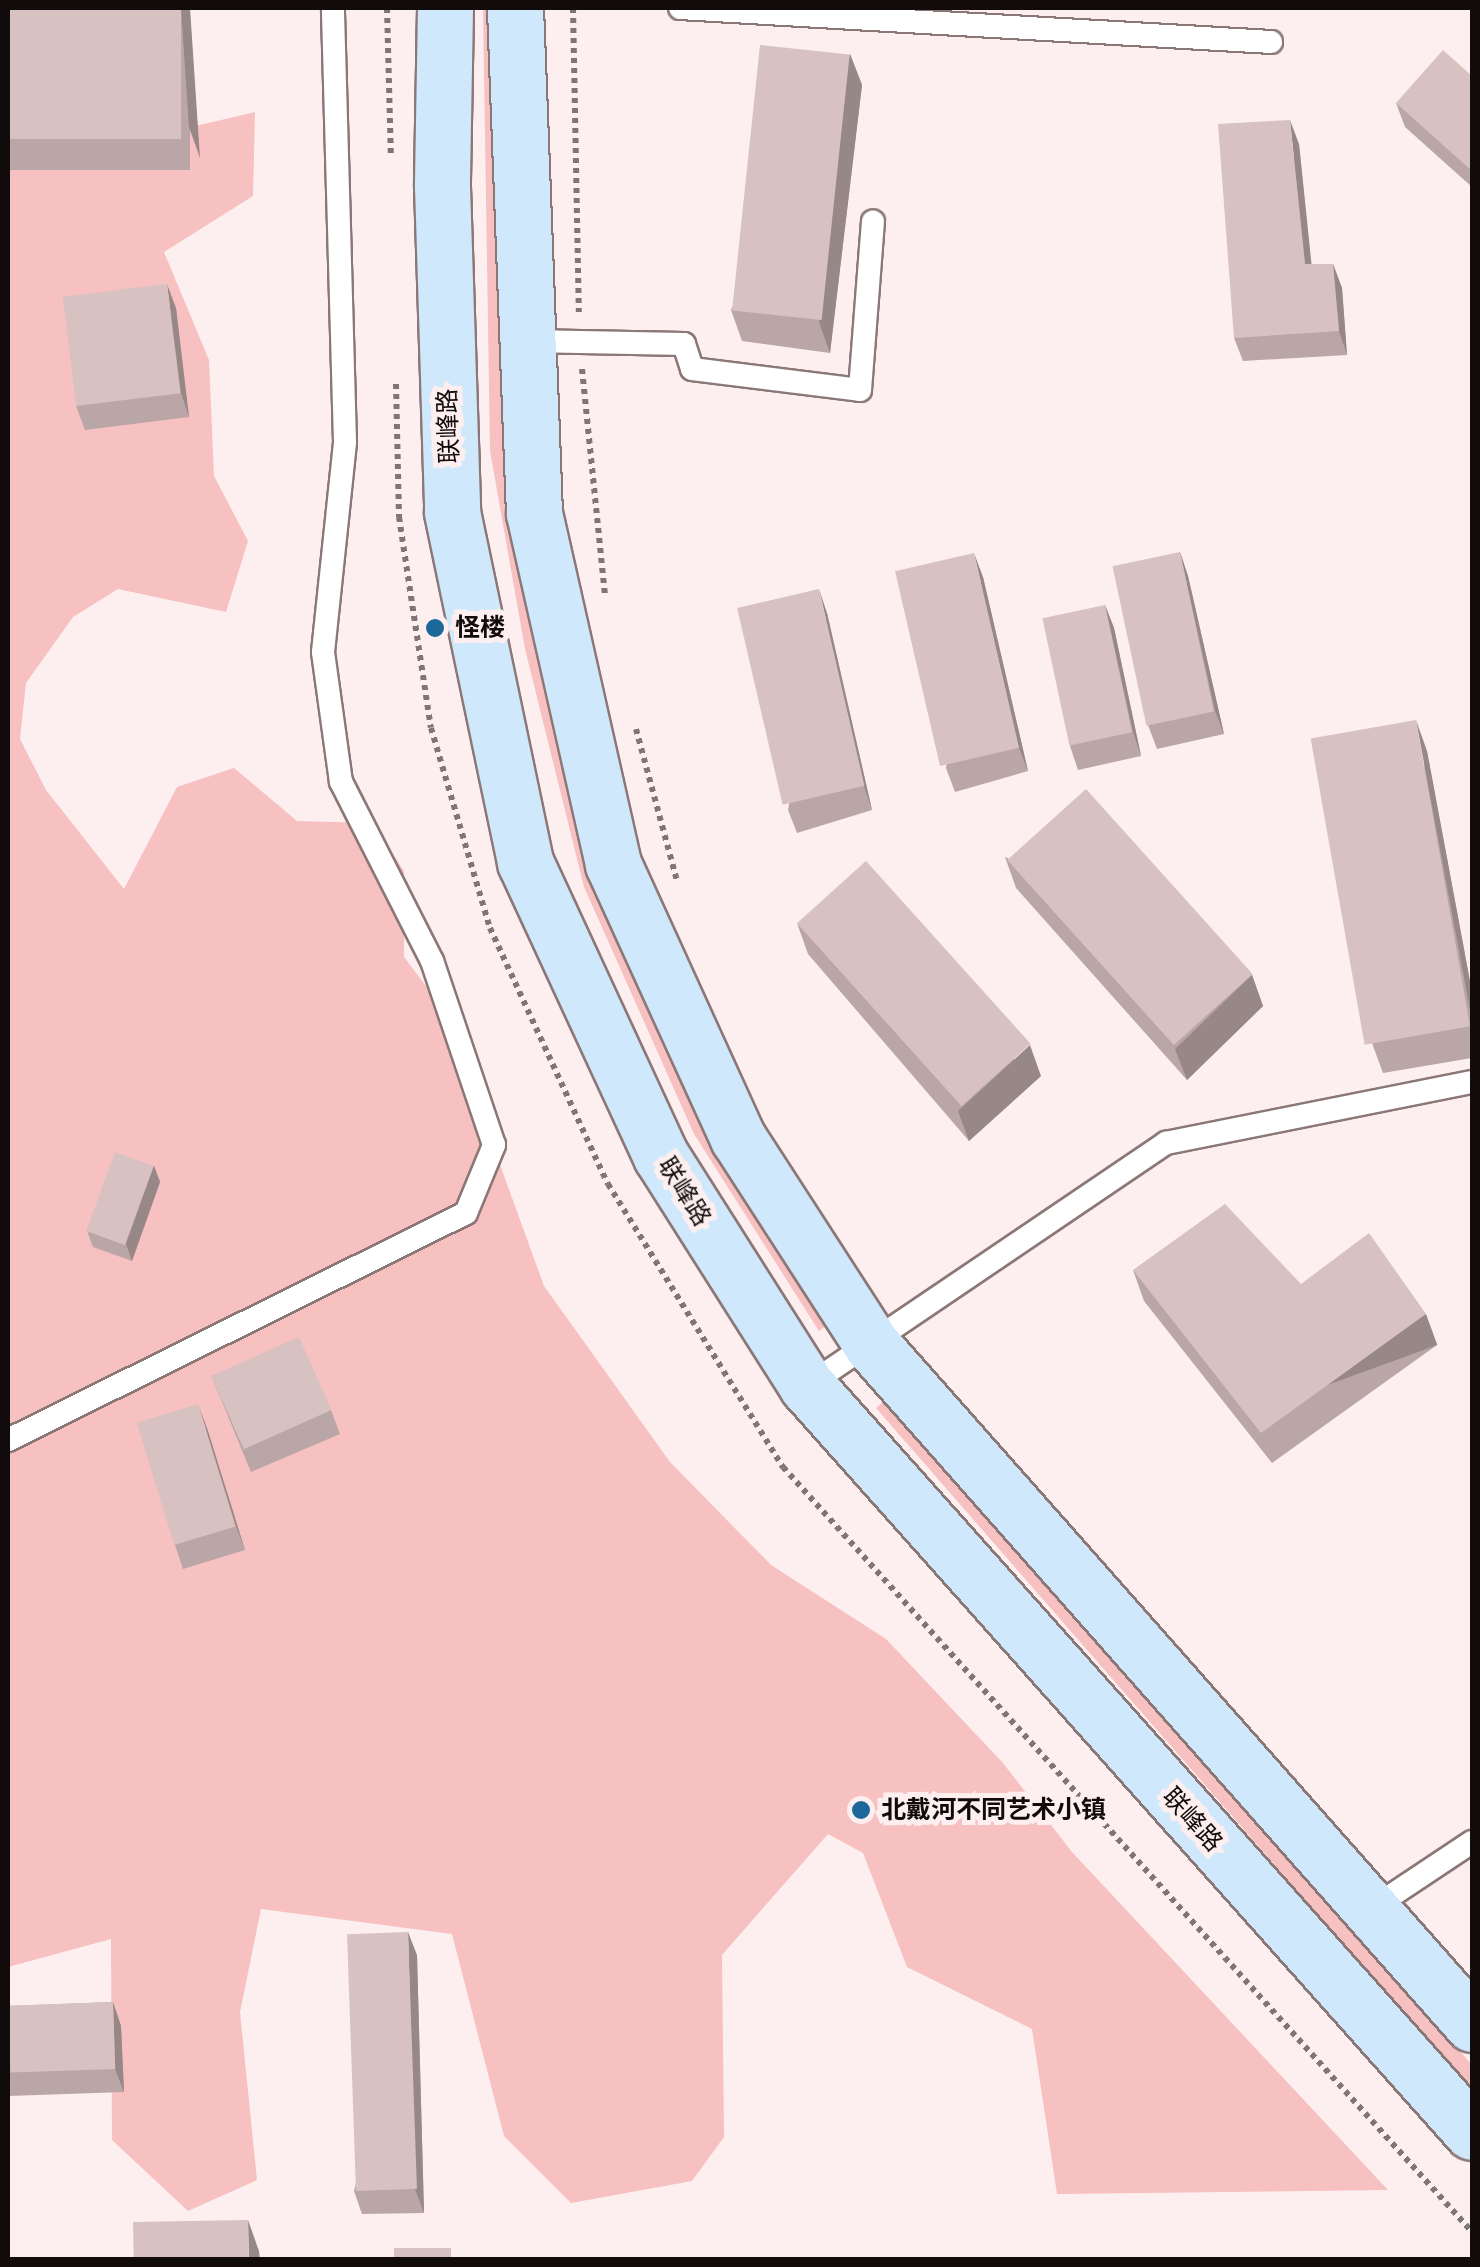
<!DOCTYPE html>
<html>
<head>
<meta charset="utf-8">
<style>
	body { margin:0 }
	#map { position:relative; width:1480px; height:2267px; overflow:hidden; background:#fdefef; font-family:Signika,"Noto Sans SC",sans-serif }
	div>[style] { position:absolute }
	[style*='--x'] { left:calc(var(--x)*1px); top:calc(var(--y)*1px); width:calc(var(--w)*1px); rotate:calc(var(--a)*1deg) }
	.green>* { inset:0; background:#f7c0c1 }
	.path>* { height:6px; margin-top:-3px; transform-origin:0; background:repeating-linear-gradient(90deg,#7f7575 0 5px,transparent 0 10px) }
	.roads { filter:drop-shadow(2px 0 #8c7777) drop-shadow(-2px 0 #8c7777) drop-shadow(0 2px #8c7777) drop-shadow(0 -2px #8c7777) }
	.lane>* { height:22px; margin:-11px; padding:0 11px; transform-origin:11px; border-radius:11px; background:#fff }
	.secondary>* { height:55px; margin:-27.5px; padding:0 27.5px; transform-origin:27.5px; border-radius:27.5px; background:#d0e8fb }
	.wall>* { inset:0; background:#baa6a6; transform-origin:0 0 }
	.shaded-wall>* { inset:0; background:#978787; transform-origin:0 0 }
	.building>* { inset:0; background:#d8c1c1; transform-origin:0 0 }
	.dots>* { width:28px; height:28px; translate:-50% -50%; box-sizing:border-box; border:5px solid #fdefef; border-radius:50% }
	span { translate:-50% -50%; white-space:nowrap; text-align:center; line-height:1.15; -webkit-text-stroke:10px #fdefef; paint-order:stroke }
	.street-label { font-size:25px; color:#120b0b }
	.poi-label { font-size:25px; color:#120b0b; font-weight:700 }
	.left { translate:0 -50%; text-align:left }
	.frame { position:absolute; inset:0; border:10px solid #120b0b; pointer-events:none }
</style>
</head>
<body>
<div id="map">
	<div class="green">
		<i style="clip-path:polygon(483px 8px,503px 8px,543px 644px,835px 1319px,819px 1331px,694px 1134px,584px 887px,525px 649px,490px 451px)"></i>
		<i style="clip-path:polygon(255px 112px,253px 196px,164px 252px,209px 360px,214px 476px,248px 541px,226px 612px,118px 589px,73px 617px,26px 683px,20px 739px,46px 790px,124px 889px,177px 787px,234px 768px,297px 821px,372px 823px,404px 871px,404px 957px,444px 1010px,544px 1286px,670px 1462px,771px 1565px,886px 1639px,1003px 1763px,1072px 1852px,1388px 2190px,1057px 2194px,1032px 2029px,907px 1967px,863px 1853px,828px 1834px,722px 1955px,724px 2137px,692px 2181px,571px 2203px,504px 2136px,452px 1934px,261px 1909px,240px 2012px,257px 2180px,188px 2211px,112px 2140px,111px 1939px,8px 1967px,8px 114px,162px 134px)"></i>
		<i style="clip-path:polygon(893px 1394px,1472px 2065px,1472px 2091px,876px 1408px)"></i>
	</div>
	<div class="path">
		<i style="--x:387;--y:8;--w:148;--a:88.5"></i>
		<i style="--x:573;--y:8;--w:304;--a:88.9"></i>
		<i style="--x:582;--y:369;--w:227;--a:84.2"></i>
		<i style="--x:396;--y:384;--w:133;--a:88.7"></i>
		<i style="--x:399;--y:517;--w:213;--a:81.4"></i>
		<i style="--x:431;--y:728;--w:209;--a:73.6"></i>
		<i style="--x:490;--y:928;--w:282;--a:65.3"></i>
		<i style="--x:608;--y:1184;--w:333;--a:58.3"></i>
		<i style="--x:783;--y:1467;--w:1030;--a:47.99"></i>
		<i style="--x:636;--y:729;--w:157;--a:74.9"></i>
	</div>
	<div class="roads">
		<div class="lane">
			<i style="--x:680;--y:8;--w:592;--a:3.29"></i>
			<i style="--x:528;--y:341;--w:156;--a:1.1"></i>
			<i style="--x:684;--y:344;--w:26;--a:72"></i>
			<i style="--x:692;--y:369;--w:169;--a:7.1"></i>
			<i style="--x:860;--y:390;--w:169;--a:-85.6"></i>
			<i style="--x:807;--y:1386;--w:434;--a:-34.1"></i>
			<i style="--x:1166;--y:1143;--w:312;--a:-11.3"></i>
			<i style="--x:8;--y:1440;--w:511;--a:-26.36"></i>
			<i style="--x:466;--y:1213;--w:74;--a:-67.6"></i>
			<i style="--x:494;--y:1145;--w:194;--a:-108.6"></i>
			<i style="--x:432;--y:961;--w:201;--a:-116.9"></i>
			<i style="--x:341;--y:782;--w:131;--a:-97.9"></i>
			<i style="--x:323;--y:652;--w:211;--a:-84"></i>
			<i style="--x:345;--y:442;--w:434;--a:-91.6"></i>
			<i style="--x:1371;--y:1909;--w:121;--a:-33.6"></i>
		</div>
		<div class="secondary">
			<i style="--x:445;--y:8;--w:178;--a:91"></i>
			<i style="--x:442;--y:186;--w:326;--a:88.2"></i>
			<i style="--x:452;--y:512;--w:358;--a:78.2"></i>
			<i style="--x:525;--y:862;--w:324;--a:65.2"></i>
			<i style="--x:661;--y:1156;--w:272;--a:57.6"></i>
			<i style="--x:807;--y:1386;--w:999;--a:48.29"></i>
			<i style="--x:515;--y:8;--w:505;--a:87.85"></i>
			<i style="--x:534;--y:513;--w:360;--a:77.3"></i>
			<i style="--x:613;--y:864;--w:301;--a:65.5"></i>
			<i style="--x:738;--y:1138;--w:247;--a:57.1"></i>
			<i style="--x:872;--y:1345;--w:906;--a:48.53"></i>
		</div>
	</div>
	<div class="wall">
		<i style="left:8px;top:8px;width:182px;height:162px"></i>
		<i style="clip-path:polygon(850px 54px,862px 85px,830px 353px,742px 341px,731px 310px)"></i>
		<i style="clip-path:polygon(1472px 76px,1472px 187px,1405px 127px,1396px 103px)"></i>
		<i style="clip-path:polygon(1299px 144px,1311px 264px,1333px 264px,1342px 288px,1347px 355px,1243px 361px,1234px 338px)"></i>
		<i style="clip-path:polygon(176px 308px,189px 417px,85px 430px,76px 406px)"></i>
		<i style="clip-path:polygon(1180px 552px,1188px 576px,1224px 734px,1157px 749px,1148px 725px)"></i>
		<i style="clip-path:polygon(983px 577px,1028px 771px,955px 792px,946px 768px)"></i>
		<i style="clip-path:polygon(1105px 605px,1114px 628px,1141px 756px,1078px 770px,1070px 746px)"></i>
		<i style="clip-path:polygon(827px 613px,872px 810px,797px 833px,788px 810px)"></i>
		<i style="clip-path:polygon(1427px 751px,1472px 992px,1472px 1058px,1383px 1073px,1372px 1043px)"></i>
		<i style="clip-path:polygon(1005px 857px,1252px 975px,1263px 1006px,1187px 1080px,1016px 888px)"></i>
		<i style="clip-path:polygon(797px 923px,1041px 1076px,969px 1141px,808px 954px)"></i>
		<i style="clip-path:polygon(154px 1166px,160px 1182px,132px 1261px,93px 1247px,87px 1231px)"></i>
		<i style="clip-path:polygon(1133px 1270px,1301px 1284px,1437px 1345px,1272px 1463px,1144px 1301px)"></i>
		<i style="clip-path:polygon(211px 1375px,331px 1410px,340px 1434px,251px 1472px)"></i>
		<i style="clip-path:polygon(207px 1428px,245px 1550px,183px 1569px,175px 1545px)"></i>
		<i style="clip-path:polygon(417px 1955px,424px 2213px,362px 2214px,354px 2191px)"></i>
		<i style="clip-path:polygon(113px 2002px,121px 2026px,124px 2092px,8px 2096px,8px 2006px)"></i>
	</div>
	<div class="shaded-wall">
		<i style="clip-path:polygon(181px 8px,190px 8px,200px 158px,189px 127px)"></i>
		<i style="clip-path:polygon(850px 54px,862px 85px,830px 353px,819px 322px)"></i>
		<i style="clip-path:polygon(1290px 120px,1299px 144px,1314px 288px,1305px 264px)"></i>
		<i style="clip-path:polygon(1333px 264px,1342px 288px,1347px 355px,1339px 331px)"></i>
		<i style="clip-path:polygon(167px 284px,176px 308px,189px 417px,181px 393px)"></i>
		<i style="clip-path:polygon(1180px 552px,1188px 576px,1224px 734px,1215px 711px)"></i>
		<i style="clip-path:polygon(974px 553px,983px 577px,1028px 771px,1019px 748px)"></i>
		<i style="clip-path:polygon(819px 589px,827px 613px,872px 810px,864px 786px)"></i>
		<i style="clip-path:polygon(1105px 605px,1114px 628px,1141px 756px,1133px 732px)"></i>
		<i style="clip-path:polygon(1416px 720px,1427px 751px,1472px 992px,1472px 1021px)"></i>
		<i style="clip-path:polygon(1252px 975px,1263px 1006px,1187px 1080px,1175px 1049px)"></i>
		<i style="clip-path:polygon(1030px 1045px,1041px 1076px,969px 1141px,958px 1111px)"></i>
		<i style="clip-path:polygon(154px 1166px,160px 1182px,132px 1261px,126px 1244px)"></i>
		<i style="left:1426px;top:1314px;width:33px;height:203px;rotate:70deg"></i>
		<i style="clip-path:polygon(198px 1404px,207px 1428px,245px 1550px,236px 1526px)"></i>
		<i style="clip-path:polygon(408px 1932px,417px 1955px,424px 2213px,415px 2189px)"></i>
		<i style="clip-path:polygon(113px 2002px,121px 2026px,124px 2092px,115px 2069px)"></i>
		<i style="clip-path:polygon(248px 2220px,259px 2251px,260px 2260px,249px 2260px)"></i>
	</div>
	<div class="building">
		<i style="left:8px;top:8px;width:173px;height:131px"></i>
		<i style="left:760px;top:45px;width:90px;height:267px;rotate:6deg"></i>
		<i style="clip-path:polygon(1443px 50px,1472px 76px,1472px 171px,1396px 103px)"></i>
		<i style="clip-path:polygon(1290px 120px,1305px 264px,1333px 264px,1339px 331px,1234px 338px,1218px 124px)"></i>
		<i style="left:167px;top:284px;width:110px;height:105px;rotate:83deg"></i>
		<i style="left:1180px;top:552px;width:163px;height:69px;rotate:78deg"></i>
		<i style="left:974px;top:553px;width:200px;height:81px;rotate:77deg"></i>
		<i style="left:819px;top:589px;width:202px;height:84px;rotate:77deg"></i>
		<i style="left:1105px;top:605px;width:130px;height:64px;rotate:78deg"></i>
		<i style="left:1416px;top:720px;width:311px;height:107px;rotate:80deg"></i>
		<i style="left:1086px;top:789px;width:249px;height:106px;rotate:48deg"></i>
		<i style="left:866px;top:861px;width:246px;height:93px;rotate:48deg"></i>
		<i style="left:115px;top:1152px;width:41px;height:84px;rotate:20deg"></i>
		<i style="clip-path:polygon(1225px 1204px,1301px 1284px,1369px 1233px,1426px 1314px,1261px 1433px,1133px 1270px)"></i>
		<i style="left:299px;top:1337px;width:80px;height:96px;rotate:66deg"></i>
		<i style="left:198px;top:1404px;width:128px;height:64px;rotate:73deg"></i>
		<i style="left:408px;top:1932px;width:257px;height:61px;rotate:88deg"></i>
		<i style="left:113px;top:2002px;width:67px;height:105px;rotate:88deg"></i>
		<i style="left:248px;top:2220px;width:40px;height:115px;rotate:89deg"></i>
		<i style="left:451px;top:2248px;width:12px;height:57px;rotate:90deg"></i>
	</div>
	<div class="dots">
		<i style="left:435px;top:628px;background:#1c689a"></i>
		<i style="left:861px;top:1810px;background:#1c689a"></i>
	</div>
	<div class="street-label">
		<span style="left:449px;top:426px;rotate:-92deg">联峰路</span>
		<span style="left:684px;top:1192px;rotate:58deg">联峰路</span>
		<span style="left:1192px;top:1820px;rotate:48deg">联峰路</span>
	</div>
	<div class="poi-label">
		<span class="left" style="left:455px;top:628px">怪楼</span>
		<span class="left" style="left:881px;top:1810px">北戴河不同艺术小镇</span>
	</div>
	<div class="frame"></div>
</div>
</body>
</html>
